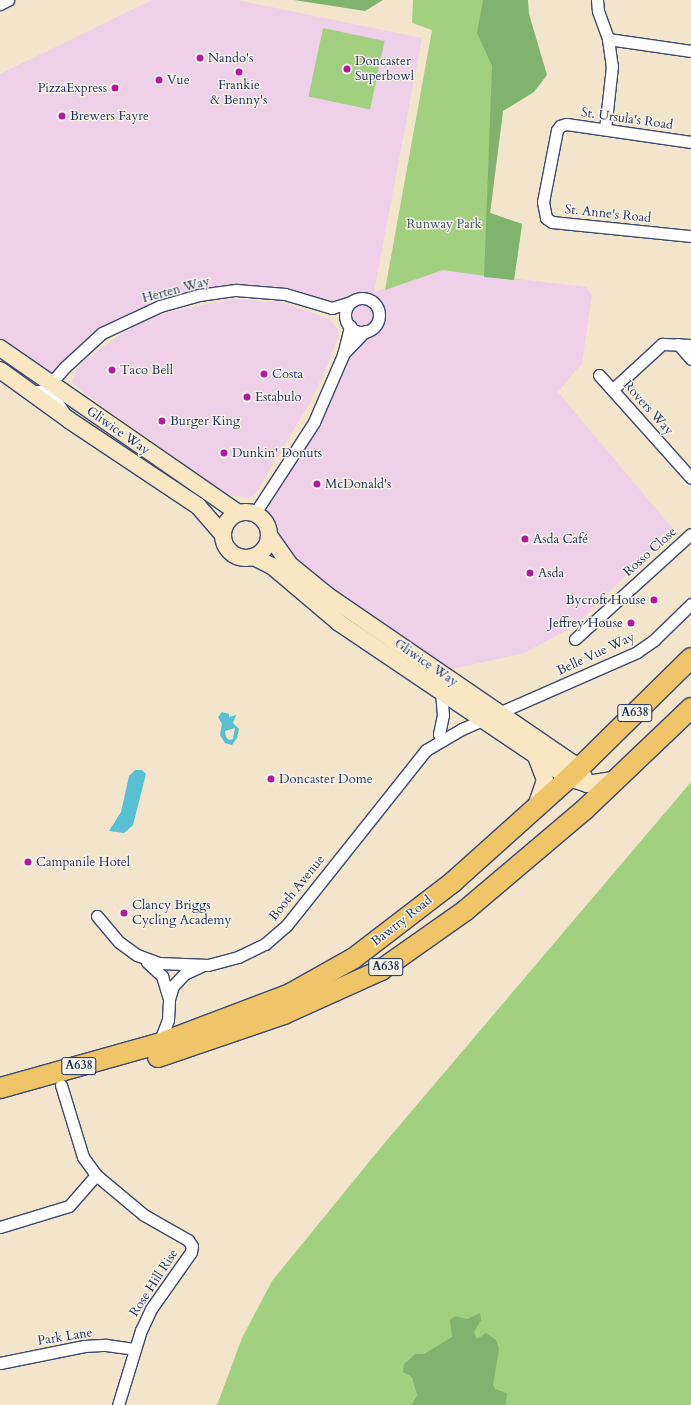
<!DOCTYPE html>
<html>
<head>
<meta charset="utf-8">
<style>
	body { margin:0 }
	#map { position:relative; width:691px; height:1405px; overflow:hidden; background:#f3e5cc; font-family:Cardo,serif }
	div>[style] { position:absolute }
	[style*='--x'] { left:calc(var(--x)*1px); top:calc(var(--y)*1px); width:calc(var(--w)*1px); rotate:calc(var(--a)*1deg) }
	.built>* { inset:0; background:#eed0e8 }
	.green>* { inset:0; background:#a1d180; transform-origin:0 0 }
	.forest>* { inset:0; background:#80b36e }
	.water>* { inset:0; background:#57c0d3 }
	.roads { filter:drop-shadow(1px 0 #3b4a6e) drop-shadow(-1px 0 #3b4a6e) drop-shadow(0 1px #3b4a6e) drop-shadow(0 -1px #3b4a6e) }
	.street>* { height:11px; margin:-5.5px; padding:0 5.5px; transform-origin:5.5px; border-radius:5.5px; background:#fff }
	.street>.ring { margin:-5.5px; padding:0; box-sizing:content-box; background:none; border:11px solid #fff; border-radius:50% }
	.secondary>* { height:16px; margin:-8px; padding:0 8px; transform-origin:8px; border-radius:8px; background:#f9e7c3 }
	.secondary>.ring { margin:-8px; padding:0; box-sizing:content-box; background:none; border:16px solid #f9e7c3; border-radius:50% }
	.highway>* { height:20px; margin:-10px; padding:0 10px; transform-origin:10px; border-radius:10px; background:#f0c469 }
	.dots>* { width:11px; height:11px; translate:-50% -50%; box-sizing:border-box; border:2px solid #f7f3e8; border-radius:50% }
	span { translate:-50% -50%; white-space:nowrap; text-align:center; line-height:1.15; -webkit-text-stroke:3px #f7f3e8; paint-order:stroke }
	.shield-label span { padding:1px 3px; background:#f7f3e8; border:1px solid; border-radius:3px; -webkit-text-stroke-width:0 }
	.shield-label { font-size:12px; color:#1b2f5e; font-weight:700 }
	.poi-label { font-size:13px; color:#1b2f5e }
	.left { translate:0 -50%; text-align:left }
	.right { translate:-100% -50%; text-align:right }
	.street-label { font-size:13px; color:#1b2f5e }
	.park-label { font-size:13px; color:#3c5866 }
</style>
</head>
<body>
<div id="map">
	<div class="built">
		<i style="clip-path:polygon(152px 0,237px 0,422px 38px,374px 292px,443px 270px,586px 287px,592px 295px,582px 363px,558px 392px,673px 529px,575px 626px,524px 653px,439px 672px,267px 547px,263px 519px,322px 405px,349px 327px,345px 318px,346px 307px,285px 294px,199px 295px,119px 323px,51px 385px,0 348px,0 74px)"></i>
		<i style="clip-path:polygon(233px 299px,283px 303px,328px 318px,338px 329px,338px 338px,326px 369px,309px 404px,255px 494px,249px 498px,227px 495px,83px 392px,72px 382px,77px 369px,86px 359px,139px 322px,169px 312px)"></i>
	</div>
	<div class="green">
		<i style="clip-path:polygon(413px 0,486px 0,492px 66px,503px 111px,490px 213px,522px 224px,514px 280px,443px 270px,385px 290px,432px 30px,412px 23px)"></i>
		<i style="left:323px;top:28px;width:63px;height:70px;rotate:12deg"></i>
		<i style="clip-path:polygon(691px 782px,691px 1405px,217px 1405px,242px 1338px,272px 1281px,382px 1146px)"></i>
	</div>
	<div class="forest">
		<i style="clip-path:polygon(294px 0,383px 0,365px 11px)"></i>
		<i style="clip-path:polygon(483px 0,528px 0,529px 14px,547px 75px,534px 92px,503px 111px,490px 213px,522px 224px,514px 280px,484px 277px,492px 66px,477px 33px)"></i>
		<i style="clip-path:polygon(480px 1313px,481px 1320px,474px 1332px,477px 1339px,486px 1333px,496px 1340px,499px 1349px,493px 1385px,495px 1389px,507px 1393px,506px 1405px,412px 1405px,417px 1395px,412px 1377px,403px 1372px,404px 1364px,415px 1354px,424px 1354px,452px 1337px,450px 1320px,455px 1316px,467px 1319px)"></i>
	</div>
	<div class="water">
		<i style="clip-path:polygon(evenodd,222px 712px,229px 714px,229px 717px,236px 715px,233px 723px,239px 729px,237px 738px,232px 745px,225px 743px,220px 735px,222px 724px,218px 717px,222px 712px,235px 728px,233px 739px,229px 740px,226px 737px,225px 731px,235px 728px)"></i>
		<i style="clip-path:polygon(135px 770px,142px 770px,146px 774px,133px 825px,124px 833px,109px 831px,121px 812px,129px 776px)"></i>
	</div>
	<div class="roads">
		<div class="street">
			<i style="--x:597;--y:0;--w:11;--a:85"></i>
			<i style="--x:598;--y:11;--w:30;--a:70"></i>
			<i style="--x:608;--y:39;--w:27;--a:82"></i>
			<i style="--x:612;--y:66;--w:63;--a:96.3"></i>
			<i style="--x:0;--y:4;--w:9;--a:-27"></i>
			<i style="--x:608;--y:39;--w:84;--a:8.2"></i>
			<i style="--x:691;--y:142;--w:126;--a:-171.8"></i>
			<i style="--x:566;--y:124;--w:6;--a:162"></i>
			<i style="--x:560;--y:126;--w:5;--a:127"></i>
			<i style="--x:557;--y:130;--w:73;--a:101"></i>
			<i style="--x:543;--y:202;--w:16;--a:79"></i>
			<i style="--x:546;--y:218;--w:7;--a:34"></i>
			<i style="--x:552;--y:222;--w:140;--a:5.8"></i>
			<i class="ring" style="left:345px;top:298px;width:23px;height:23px"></i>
			<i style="--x:678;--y:344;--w:20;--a:49"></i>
			<i style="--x:343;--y:354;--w:32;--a:-46"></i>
			<i style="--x:599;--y:375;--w:138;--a:48.2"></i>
			<i style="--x:51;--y:385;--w:12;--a:81"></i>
			<i style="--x:53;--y:397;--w:17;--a:54"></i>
			<i style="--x:613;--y:389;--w:67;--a:-42.6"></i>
			<i style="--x:662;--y:344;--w:29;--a:2"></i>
			<i style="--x:30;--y:391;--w:14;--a:0"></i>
			<i style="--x:44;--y:391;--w:32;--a:-49"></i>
			<i style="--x:65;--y:367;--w:50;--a:-42.6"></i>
			<i style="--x:102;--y:333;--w:64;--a:-25"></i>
			<i style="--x:160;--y:306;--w:41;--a:-15.8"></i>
			<i style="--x:199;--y:295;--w:37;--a:-8"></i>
			<i style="--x:236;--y:290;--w:49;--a:4.7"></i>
			<i style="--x:285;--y:294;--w:49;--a:16.6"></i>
			<i style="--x:332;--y:308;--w:19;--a:-18"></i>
			<i style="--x:255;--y:513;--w:108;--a:-57"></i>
			<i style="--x:314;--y:422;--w:73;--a:-66.6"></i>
			<i style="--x:343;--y:355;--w:30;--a:-76"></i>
			<i style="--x:575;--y:639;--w:156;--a:-42.2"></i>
			<i style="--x:441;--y:692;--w:23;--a:85"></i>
			<i style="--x:443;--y:715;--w:19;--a:102"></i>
			<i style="--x:439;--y:734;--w:7;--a:63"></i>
			<i style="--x:97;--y:916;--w:34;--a:50"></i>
			<i style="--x:119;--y:942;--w:22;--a:36"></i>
			<i style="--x:137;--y:955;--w:23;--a:20"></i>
			<i style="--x:159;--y:963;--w:49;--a:2.3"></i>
			<i style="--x:208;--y:965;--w:31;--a:-15"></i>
			<i style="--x:238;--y:957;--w:30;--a:-26"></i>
			<i style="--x:265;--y:944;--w:28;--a:-41"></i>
			<i style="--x:286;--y:926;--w:225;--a:-51.5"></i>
			<i style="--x:426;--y:750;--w:42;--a:-30.3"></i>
			<i style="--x:462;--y:729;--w:191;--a:-23.7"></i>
			<i style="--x:637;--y:652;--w:21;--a:-35"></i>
			<i style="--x:654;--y:640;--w:52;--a:-44.2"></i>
			<i style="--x:147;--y:962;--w:21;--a:43"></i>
			<i style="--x:162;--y:976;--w:24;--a:73"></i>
			<i style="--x:159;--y:1043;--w:25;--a:-69"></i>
			<i style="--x:168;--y:1020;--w:21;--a:-87"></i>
			<i style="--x:169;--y:999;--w:14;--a:-73"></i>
			<i style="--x:173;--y:986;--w:16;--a:-47"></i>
			<i style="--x:184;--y:974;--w:19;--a:-25"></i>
			<i style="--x:61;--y:1085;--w:75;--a:73"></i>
			<i style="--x:83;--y:1157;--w:22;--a:54"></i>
			<i style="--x:96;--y:1175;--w:62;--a:39.8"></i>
			<i style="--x:144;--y:1215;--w:51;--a:29.6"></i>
			<i style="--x:188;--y:1240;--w:7;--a:56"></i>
			<i style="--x:192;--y:1246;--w:6;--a:99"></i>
			<i style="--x:191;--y:1252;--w:70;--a:125.1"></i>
			<i style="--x:151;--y:1309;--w:23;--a:115"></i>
			<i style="--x:141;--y:1330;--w:78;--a:107"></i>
			<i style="--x:0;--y:1227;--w:72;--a:-16.9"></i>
			<i style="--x:69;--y:1206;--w:41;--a:-48.9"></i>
			<i style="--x:0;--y:1363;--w:86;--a:-11.4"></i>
			<i style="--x:84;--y:1346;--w:22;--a:-3"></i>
			<i style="--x:106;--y:1345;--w:28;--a:8"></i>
		</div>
		<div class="secondary">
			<i style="--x:0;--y:348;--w:290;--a:34.7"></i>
			<i style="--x:0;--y:370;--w:85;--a:35.9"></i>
			<i style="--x:69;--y:420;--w:155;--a:33.7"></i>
			<i style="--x:198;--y:506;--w:38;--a:49"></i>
			<i class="ring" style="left:223px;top:512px;width:30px;height:30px"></i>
			<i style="--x:269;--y:535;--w:35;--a:55"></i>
			<i style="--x:289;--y:564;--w:49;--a:39.2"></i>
			<i style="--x:327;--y:595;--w:306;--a:34.4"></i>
			<i style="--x:580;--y:768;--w:10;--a:66"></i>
			<i style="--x:254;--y:557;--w:20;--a:27"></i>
			<i style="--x:272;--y:566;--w:87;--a:40.3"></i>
			<i style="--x:338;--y:622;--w:279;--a:34"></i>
			<i style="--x:569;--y:778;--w:19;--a:18"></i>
			<i style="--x:587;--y:784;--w:31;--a:-9"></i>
			<i style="--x:536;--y:806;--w:28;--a:-71"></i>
			<i style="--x:545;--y:780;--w:25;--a:-111"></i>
		</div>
		<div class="highway">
			<i style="--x:158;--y:1057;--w:133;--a:-18.8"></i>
			<i style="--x:284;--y:1014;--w:107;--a:-24.4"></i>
			<i style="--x:381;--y:970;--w:104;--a:-35.2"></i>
			<i style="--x:466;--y:910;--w:155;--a:-40.3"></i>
			<i style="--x:584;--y:810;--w:148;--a:-43.6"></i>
			<i style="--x:0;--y:1088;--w:164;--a:-15.6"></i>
			<i style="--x:158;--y:1044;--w:141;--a:-20.7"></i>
			<i style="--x:290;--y:994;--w:73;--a:-29.4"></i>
			<i style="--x:354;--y:958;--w:125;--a:-37.5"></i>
			<i style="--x:453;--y:882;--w:156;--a:-41.9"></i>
			<i style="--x:569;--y:778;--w:171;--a:-44.5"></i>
		</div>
	</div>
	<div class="dots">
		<i style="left:200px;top:58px;background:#b5179e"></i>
		<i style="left:347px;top:69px;background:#b5179e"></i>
		<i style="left:239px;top:72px;background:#b5179e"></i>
		<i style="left:159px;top:80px;background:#b5179e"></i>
		<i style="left:115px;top:88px;background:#b5179e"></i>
		<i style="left:62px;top:116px;background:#b5179e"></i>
		<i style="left:112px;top:370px;background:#b5179e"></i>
		<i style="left:264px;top:374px;background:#b5179e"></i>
		<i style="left:247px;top:397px;background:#b5179e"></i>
		<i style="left:162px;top:421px;background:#b5179e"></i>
		<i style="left:224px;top:453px;background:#b5179e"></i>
		<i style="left:317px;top:484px;background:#b5179e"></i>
		<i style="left:525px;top:539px;background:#b5179e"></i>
		<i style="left:530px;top:573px;background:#b5179e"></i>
		<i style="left:654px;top:600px;background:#b5179e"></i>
		<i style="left:631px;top:623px;background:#b5179e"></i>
		<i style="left:271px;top:779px;background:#b5179e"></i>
		<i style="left:28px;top:862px;background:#b5179e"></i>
		<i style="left:124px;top:913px;background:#b5179e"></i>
	</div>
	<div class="shield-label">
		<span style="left:635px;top:713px">A638</span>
		<span style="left:386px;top:967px">A638</span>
		<span style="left:79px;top:1066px">A638</span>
	</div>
	<div class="poi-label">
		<span class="left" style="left:208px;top:58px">Nando's</span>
		<span class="left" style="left:355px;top:69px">Doncaster<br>Superbowl</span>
		<span class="left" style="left:167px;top:80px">Vue</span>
		<span style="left:239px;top:93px">Frankie<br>&amp; Benny's</span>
		<span class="right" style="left:107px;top:88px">PizzaExpress</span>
		<span class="left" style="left:70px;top:116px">Brewers Fayre</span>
		<span class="left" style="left:120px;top:370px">Taco Bell</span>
		<span class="left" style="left:272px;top:374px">Costa</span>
		<span class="left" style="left:255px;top:397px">Estabulo</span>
		<span class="left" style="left:170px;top:421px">Burger King</span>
		<span class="left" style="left:232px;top:453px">Dunkin' Donuts</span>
		<span class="left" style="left:325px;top:484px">McDonald's</span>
		<span class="left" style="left:533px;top:539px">Asda Café</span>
		<span class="left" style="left:538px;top:573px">Asda</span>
		<span class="right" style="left:646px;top:600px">Bycroft House</span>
		<span class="right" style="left:623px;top:623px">Jeffrey House</span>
		<span class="left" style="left:279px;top:779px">Doncaster Dome</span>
		<span class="left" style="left:36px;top:862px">Campanile Hotel</span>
		<span class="left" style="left:132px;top:913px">Clancy Briggs<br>Cycling Academy</span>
	</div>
	<div class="street-label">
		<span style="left:627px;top:119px;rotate:8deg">St. Ursula's Road</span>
		<span style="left:608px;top:214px;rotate:6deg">St. Anne's Road</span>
		<span style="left:176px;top:290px;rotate:-15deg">Herten Way</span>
		<span style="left:648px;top:408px;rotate:48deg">Rovers Way</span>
		<span style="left:118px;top:431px;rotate:35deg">Gliwice Way</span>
		<span style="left:650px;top:552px;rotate:-42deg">Rosso Close</span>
		<span style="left:596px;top:654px;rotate:-25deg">Belle Vue Way</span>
		<span style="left:426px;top:663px;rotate:34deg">Gliwice Way</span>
		<span style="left:297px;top:888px;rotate:-51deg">Booth Avenue</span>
		<span style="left:402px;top:921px;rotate:-38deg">Bawtry Road</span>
		<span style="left:154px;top:1283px;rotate:-57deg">Rose Hill Rise</span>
		<span style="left:65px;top:1337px;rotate:-9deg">Park Lane</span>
	</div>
	<div class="park-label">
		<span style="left:444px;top:224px">Runway Park</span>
	</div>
</div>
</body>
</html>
